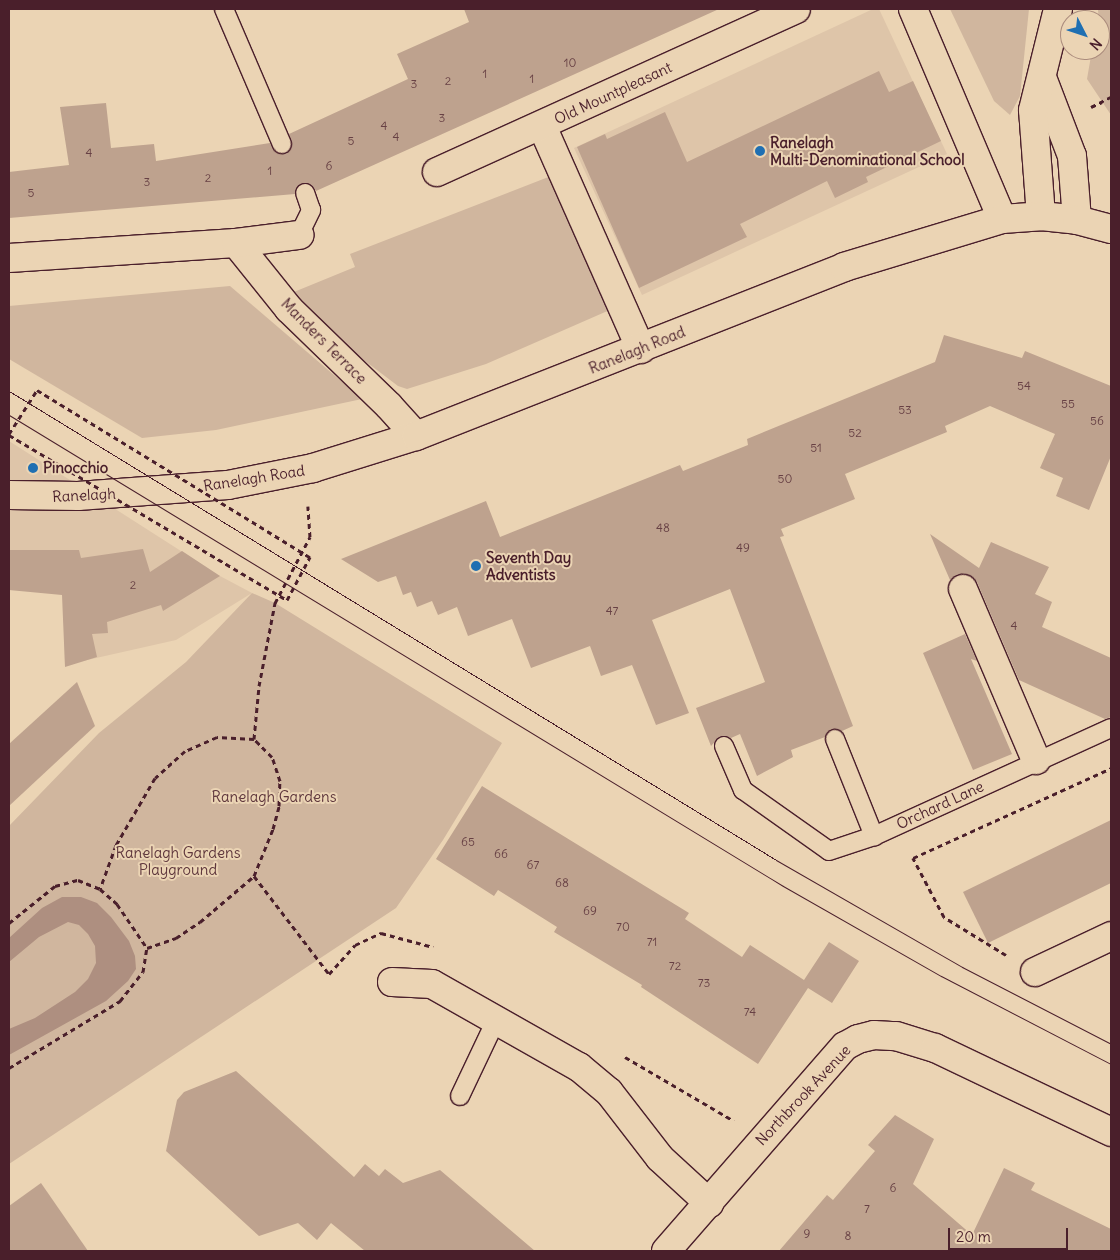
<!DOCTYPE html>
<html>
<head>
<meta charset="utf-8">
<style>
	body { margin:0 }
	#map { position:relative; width:1120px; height:1260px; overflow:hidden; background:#ebd4b4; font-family:Delius,sans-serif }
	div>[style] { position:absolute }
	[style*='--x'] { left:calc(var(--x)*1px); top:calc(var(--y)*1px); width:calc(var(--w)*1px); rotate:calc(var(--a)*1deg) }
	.built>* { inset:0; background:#dec5a9 }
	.green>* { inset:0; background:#d0b69e }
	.water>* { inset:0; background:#ae8f80 }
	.building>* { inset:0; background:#bea28e }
	.path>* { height:3px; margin-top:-1.5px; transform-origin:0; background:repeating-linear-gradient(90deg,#4a1f2b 0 5px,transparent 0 9px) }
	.roads { filter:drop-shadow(1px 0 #4a1f2b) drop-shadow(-1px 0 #4a1f2b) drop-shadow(0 1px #4a1f2b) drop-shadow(0 -1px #4a1f2b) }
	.lane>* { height:18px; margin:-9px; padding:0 9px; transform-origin:9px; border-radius:9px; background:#ebd4b4 }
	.street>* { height:28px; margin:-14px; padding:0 14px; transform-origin:14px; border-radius:14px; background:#ebd4b4 }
	.secondary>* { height:28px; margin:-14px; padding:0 14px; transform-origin:14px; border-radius:14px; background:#ebd4b4 }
	.tram>* { height:1px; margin:-0.5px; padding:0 0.5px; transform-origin:0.5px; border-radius:0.5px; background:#4a1f2b }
	.path-bridge>* { height:3px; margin-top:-1.5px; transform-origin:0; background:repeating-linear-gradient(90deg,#4a1f2b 0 5px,transparent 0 9px) }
	.dots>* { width:14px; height:14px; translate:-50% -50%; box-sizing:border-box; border:2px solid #ebd4b4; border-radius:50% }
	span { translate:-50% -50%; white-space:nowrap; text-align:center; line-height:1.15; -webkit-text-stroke:4px #ebd4b4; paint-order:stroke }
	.number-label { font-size:12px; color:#674044 }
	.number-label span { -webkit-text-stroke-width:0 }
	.street-label { font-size:15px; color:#4a1f2b }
	.poi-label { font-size:15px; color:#4a1f2b; font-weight:700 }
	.left { translate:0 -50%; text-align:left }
	.park-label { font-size:15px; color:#5e363c }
	.frame { position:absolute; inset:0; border:10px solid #4a1f2b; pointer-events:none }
	.north { position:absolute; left:1060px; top:10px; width:50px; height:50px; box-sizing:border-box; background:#ebd4b4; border:1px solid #ab8c7d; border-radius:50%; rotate:131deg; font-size:14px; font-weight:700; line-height:20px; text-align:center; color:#4a1f2b }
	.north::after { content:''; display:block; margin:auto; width:18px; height:22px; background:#1f6fb2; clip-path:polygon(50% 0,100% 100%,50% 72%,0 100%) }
	.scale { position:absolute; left:948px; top:1228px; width:120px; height:22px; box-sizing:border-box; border:2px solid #4a1f2b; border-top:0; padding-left:6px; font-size:15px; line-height:18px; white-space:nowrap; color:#4a1f2b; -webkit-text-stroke:4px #ebd4b4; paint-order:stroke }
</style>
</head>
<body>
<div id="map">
	<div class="built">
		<i style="clip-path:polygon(873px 9px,879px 9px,947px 154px,642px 295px,574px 148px)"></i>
		<i style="clip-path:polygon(9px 441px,220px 576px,252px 593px,176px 640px,65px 665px,63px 590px,9px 590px)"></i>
	</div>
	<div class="green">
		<i style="clip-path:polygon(950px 9px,1029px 9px,1020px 96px,1010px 115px,994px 101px)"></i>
		<i style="clip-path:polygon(1098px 9px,1111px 9px,1111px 115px,1087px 79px,1092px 50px,1100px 50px)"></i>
		<i style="clip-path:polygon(551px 176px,612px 309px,486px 364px,407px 389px,398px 386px,365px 361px,289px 294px,355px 267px,350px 254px)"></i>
		<i style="clip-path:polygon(230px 286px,362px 399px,216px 430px,142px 438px,9px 359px,9px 306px)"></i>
		<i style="clip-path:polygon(252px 593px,275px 603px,502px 743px,443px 840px,396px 908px,9px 1164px,9px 826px,99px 733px,186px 662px)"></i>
	</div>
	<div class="water">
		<i style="clip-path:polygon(62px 897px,81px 897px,97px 903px,111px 917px,129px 941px,135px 956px,136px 969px,128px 981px,106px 1001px,9px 1055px,9px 1029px,35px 1018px,75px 992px,88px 979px,96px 963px,95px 946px,88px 934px,79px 925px,68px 922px,39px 937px,9px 962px,9px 938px,42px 908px)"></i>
	</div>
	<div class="building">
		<i style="clip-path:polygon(464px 9px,719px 9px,316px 191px,312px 185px,302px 183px,295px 194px,9px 218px,9px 172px,69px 165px,60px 107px,106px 103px,111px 148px,154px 144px,156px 161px,270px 143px,276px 153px,286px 154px,292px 146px,289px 134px,408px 79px,397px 54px,469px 22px)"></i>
		<i style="clip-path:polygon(879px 71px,889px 92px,913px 81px,941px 141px,866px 177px,868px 182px,835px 198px,827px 181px,740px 224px,747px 237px,639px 288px,577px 147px,605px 134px,607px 139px,665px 112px,687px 162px)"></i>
		<i style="clip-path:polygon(944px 335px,1022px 358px,1025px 351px,1111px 386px,1111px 456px,1089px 510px,1056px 496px,1063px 478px,1040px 468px,1055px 434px,990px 406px,945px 426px,947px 432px,845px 474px,855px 499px,781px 529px,784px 536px,780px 537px,853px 726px,842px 731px,831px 729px,825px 737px,791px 750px,793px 757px,757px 776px,740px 734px,731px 738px,720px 736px,711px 746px,696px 708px,765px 682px,730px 589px,652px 620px,689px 713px,656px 725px,632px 665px,601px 676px,590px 646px,531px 668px,512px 619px,468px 636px,457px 607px,438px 615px,432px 601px,417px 607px,411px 592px,403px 595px,396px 576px,378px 582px,341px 559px,486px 501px,500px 537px,680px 465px,683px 471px,748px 445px,747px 439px,935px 362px)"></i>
		<i style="clip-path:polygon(930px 534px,979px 568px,991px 542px,1049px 567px,1035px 594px,1052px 602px,1042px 627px,1111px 658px,1111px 717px,1105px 719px,1019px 680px,977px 582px,964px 573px,950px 580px)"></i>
		<i style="clip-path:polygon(143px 549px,150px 572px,182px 551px,220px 576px,163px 611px,161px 605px,107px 622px,108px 633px,92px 634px,97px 657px,65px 667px,62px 595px,9px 590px,9px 550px,79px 550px,81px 558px)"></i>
		<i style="clip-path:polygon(965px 634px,977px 661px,971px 659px,1012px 754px,973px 770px,923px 653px)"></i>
		<i style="clip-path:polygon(77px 682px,95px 726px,9px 806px,9px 744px)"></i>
		<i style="clip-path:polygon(482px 786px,689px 913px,685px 919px,742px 957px,750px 945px,804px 980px,829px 942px,859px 961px,832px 1003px,808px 988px,758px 1064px,641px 987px,642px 985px,554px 932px,557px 927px,498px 890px,494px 896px,436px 859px)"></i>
		<i style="clip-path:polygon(1111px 820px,1111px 883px,988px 943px,963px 892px)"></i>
		<i style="clip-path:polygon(236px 1071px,354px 1177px,365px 1164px,379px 1176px,385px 1169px,403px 1183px,440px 1170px,535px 1251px,365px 1251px,331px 1223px,317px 1240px,298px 1223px,259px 1236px,166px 1151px,177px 1100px,184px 1092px)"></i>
		<i style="clip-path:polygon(895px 1115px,934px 1139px,913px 1184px,972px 1235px,1004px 1168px,1035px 1183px,1031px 1190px,1111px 1229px,1111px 1251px,779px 1251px,827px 1195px,833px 1200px,875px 1151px,868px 1145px)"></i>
		<i style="clip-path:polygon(41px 1183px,88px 1251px,9px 1251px,9px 1206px)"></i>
	</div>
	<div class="path">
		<i style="--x:1091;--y:107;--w:12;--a:-24"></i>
		<i style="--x:1091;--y:107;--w:22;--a:-27"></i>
		<i style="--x:9;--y:434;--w:52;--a:-57.5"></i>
		<i style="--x:287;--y:600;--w:49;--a:-61.9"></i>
		<i style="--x:254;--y:739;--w:37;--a:-177"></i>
		<i style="--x:217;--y:737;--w:35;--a:156"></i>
		<i style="--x:185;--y:751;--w:40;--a:138"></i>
		<i style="--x:155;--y:778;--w:78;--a:120.2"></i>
		<i style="--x:116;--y:845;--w:47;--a:110"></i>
		<i style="--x:100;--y:889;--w:23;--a:41"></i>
		<i style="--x:117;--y:904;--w:53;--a:55.7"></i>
		<i style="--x:147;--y:948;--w:31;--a:-19"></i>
		<i style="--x:176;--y:938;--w:29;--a:-34"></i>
		<i style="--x:200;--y:922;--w:71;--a:-40.4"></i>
		<i style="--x:254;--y:876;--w:51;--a:-68"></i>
		<i style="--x:273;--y:829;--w:24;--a:-75"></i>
		<i style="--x:279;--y:806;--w:25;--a:-88"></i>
		<i style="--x:280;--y:781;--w:25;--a:-108"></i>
		<i style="--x:272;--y:757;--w:25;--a:-135"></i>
		<i style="--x:254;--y:739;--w:53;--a:-84.6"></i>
		<i style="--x:259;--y:686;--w:85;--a:-79.1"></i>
		<i style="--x:275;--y:603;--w:75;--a:-62.1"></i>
		<i style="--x:310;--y:537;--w:31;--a:-94"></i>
		<i style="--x:254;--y:876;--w:123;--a:52.6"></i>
		<i style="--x:329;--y:974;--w:39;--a:-48"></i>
		<i style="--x:355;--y:945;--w:29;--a:-25"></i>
		<i style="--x:381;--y:933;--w:54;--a:15.1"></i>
		<i style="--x:9;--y:923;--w:59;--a:-38.8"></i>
		<i style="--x:55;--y:886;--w:24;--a:-15"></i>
		<i style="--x:78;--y:880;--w:24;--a:22"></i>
		<i style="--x:1006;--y:955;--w:73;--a:-148.5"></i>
		<i style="--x:944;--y:917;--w:67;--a:-117.7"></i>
		<i style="--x:913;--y:858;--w:217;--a:-24.4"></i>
		<i style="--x:625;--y:1057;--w:126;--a:30.4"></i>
		<i style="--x:9;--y:1068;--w:130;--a:-31.1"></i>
		<i style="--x:120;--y:1001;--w:37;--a:-52"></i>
		<i style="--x:143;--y:972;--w:24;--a:-81"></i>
	</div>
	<div class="roads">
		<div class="lane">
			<i style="--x:224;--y:9;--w:147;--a:66.8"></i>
			<i style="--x:299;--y:235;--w:28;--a:-64"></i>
			<i style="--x:311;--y:210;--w:18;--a:-109"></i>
			<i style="--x:835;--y:739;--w:105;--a:68.1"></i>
			<i style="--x:724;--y:746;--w:48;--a:66.6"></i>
			<i style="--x:743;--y:790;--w:105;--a:35.3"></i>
			<i style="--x:829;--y:851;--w:47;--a:-18.4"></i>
			<i style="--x:874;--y:836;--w:260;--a:-24.5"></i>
			<i style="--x:460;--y:1096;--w:86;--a:-64.6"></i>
		</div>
		<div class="street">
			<i style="--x:913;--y:9;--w:228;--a:67"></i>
			<i style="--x:1043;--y:80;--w:81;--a:69.1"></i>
			<i style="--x:1072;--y:156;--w:64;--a:85.5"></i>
			<i style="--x:542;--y:126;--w:244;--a:66.1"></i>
			<i style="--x:437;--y:172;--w:394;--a:-24.4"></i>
			<i style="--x:1041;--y:216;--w:106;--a:-94.3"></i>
			<i style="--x:1033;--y:110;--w:104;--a:-76.1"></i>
			<i style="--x:236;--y:243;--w:85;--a:51.2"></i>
			<i style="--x:289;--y:309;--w:139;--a:44.1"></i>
			<i style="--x:389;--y:406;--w:40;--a:48"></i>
			<i style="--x:9;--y:258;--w:227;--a:-3.8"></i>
			<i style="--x:236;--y:243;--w:64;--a:-7.2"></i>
			<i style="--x:963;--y:589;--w:186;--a:66.9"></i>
			<i style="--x:1035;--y:972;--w:84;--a:-25.3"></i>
			<i style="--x:392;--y:982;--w:40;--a:2.9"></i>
			<i style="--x:432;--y:984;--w:169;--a:29.5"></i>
			<i style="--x:579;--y:1067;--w:39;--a:40"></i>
			<i style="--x:609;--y:1092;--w:83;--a:52.3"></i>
			<i style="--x:660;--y:1158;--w:67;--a:42.6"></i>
			<i style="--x:666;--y:1251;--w:272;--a:-48.9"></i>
			<i style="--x:845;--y:1046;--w:15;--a:-28"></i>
			<i style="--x:858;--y:1039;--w:16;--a:-14"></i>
			<i style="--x:874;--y:1035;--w:22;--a:3"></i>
			<i style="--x:896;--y:1036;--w:41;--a:17.1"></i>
			<i style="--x:935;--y:1048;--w:195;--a:25.5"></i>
		</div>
		<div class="secondary">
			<i style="--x:9;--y:495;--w:69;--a:0.8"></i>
			<i style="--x:78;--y:496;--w:150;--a:-4.2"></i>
			<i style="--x:228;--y:485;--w:87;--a:-11.3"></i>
			<i style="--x:313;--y:468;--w:108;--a:-17.3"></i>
			<i style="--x:416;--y:436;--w:460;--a:-21.5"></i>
			<i style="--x:844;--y:267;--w:165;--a:-16.9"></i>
			<i style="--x:1002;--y:219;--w:39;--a:-4"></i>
			<i style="--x:1041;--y:216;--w:36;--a:6"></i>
			<i style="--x:1077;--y:220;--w:35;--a:15"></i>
		</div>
	</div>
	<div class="tram">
		<i style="--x:9;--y:391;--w:899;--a:31.44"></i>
		<i style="--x:776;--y:860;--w:215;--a:29.9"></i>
		<i style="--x:962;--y:967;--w:168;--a:27.3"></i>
		<i style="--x:9;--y:415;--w:906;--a:31.32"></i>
		<i style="--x:783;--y:886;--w:182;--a:29.7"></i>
		<i style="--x:941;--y:976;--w:191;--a:27.4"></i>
	</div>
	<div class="path-bridge">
		<i style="--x:37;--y:390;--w:320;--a:31.5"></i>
		<i style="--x:9;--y:435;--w:323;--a:30.7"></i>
	</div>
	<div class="dots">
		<i style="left:760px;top:151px;background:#1f6fb2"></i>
		<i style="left:33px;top:468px;background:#1f6fb2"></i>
		<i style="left:476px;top:566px;background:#1f6fb2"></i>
	</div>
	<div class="number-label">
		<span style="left:570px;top:63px">10</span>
		<span style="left:485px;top:74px">1</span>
		<span style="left:532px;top:79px">1</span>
		<span style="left:448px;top:81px">2</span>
		<span style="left:414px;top:84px">3</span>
		<span style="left:442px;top:118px">3</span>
		<span style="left:384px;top:126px">4</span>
		<span style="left:396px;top:137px">4</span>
		<span style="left:351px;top:141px">5</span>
		<span style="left:89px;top:153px">4</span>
		<span style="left:329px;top:166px">6</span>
		<span style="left:270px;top:171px">1</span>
		<span style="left:208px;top:178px">2</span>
		<span style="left:147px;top:182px">3</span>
		<span style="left:31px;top:193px">5</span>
		<span style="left:1024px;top:386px">54</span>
		<span style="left:1068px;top:404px">55</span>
		<span style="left:905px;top:410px">53</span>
		<span style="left:1097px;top:421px">56</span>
		<span style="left:855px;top:433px">52</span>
		<span style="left:816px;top:448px">51</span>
		<span style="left:785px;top:479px">50</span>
		<span style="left:663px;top:528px">48</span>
		<span style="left:743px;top:548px">49</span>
		<span style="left:133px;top:585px">2</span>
		<span style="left:612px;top:611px">47</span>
		<span style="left:1014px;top:626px">4</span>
		<span style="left:468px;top:842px">65</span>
		<span style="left:501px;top:854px">66</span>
		<span style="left:533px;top:865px">67</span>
		<span style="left:562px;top:883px">68</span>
		<span style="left:590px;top:911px">69</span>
		<span style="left:623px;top:927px">70</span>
		<span style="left:652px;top:942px">71</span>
		<span style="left:675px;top:966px">72</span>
		<span style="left:704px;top:983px">73</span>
		<span style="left:750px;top:1012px">74</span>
		<span style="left:893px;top:1188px">6</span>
		<span style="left:867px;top:1209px">7</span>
		<span style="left:807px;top:1234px">9</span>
		<span style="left:848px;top:1236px">8</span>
	</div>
	<div class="street-label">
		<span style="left:613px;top:93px;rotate:-25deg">Old Mountpleasant</span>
		<span style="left:324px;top:341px;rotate:45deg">Manders Terrace</span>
		<span style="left:637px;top:350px;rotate:-22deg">Ranelagh Road</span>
		<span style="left:254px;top:478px;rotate:-9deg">Ranelagh Road</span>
		<span style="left:84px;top:495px;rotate:-3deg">Ranelagh</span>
		<span style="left:940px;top:805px;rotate:-25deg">Orchard Lane</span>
		<span style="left:803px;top:1095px;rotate:-47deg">Northbrook Avenue</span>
	</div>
	<div class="poi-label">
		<span class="left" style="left:770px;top:151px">Ranelagh<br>Multi-Denominational School</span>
		<span class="left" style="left:43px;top:468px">Pinocchio</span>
		<span class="left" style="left:486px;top:566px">Seventh Day<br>Adventists</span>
	</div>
	<div class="park-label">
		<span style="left:274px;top:797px">Ranelagh Gardens</span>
		<span style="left:178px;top:861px">Ranelagh Gardens<br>Playground</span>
	</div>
	<div class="frame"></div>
	<div class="north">N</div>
	<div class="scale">20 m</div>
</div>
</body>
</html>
